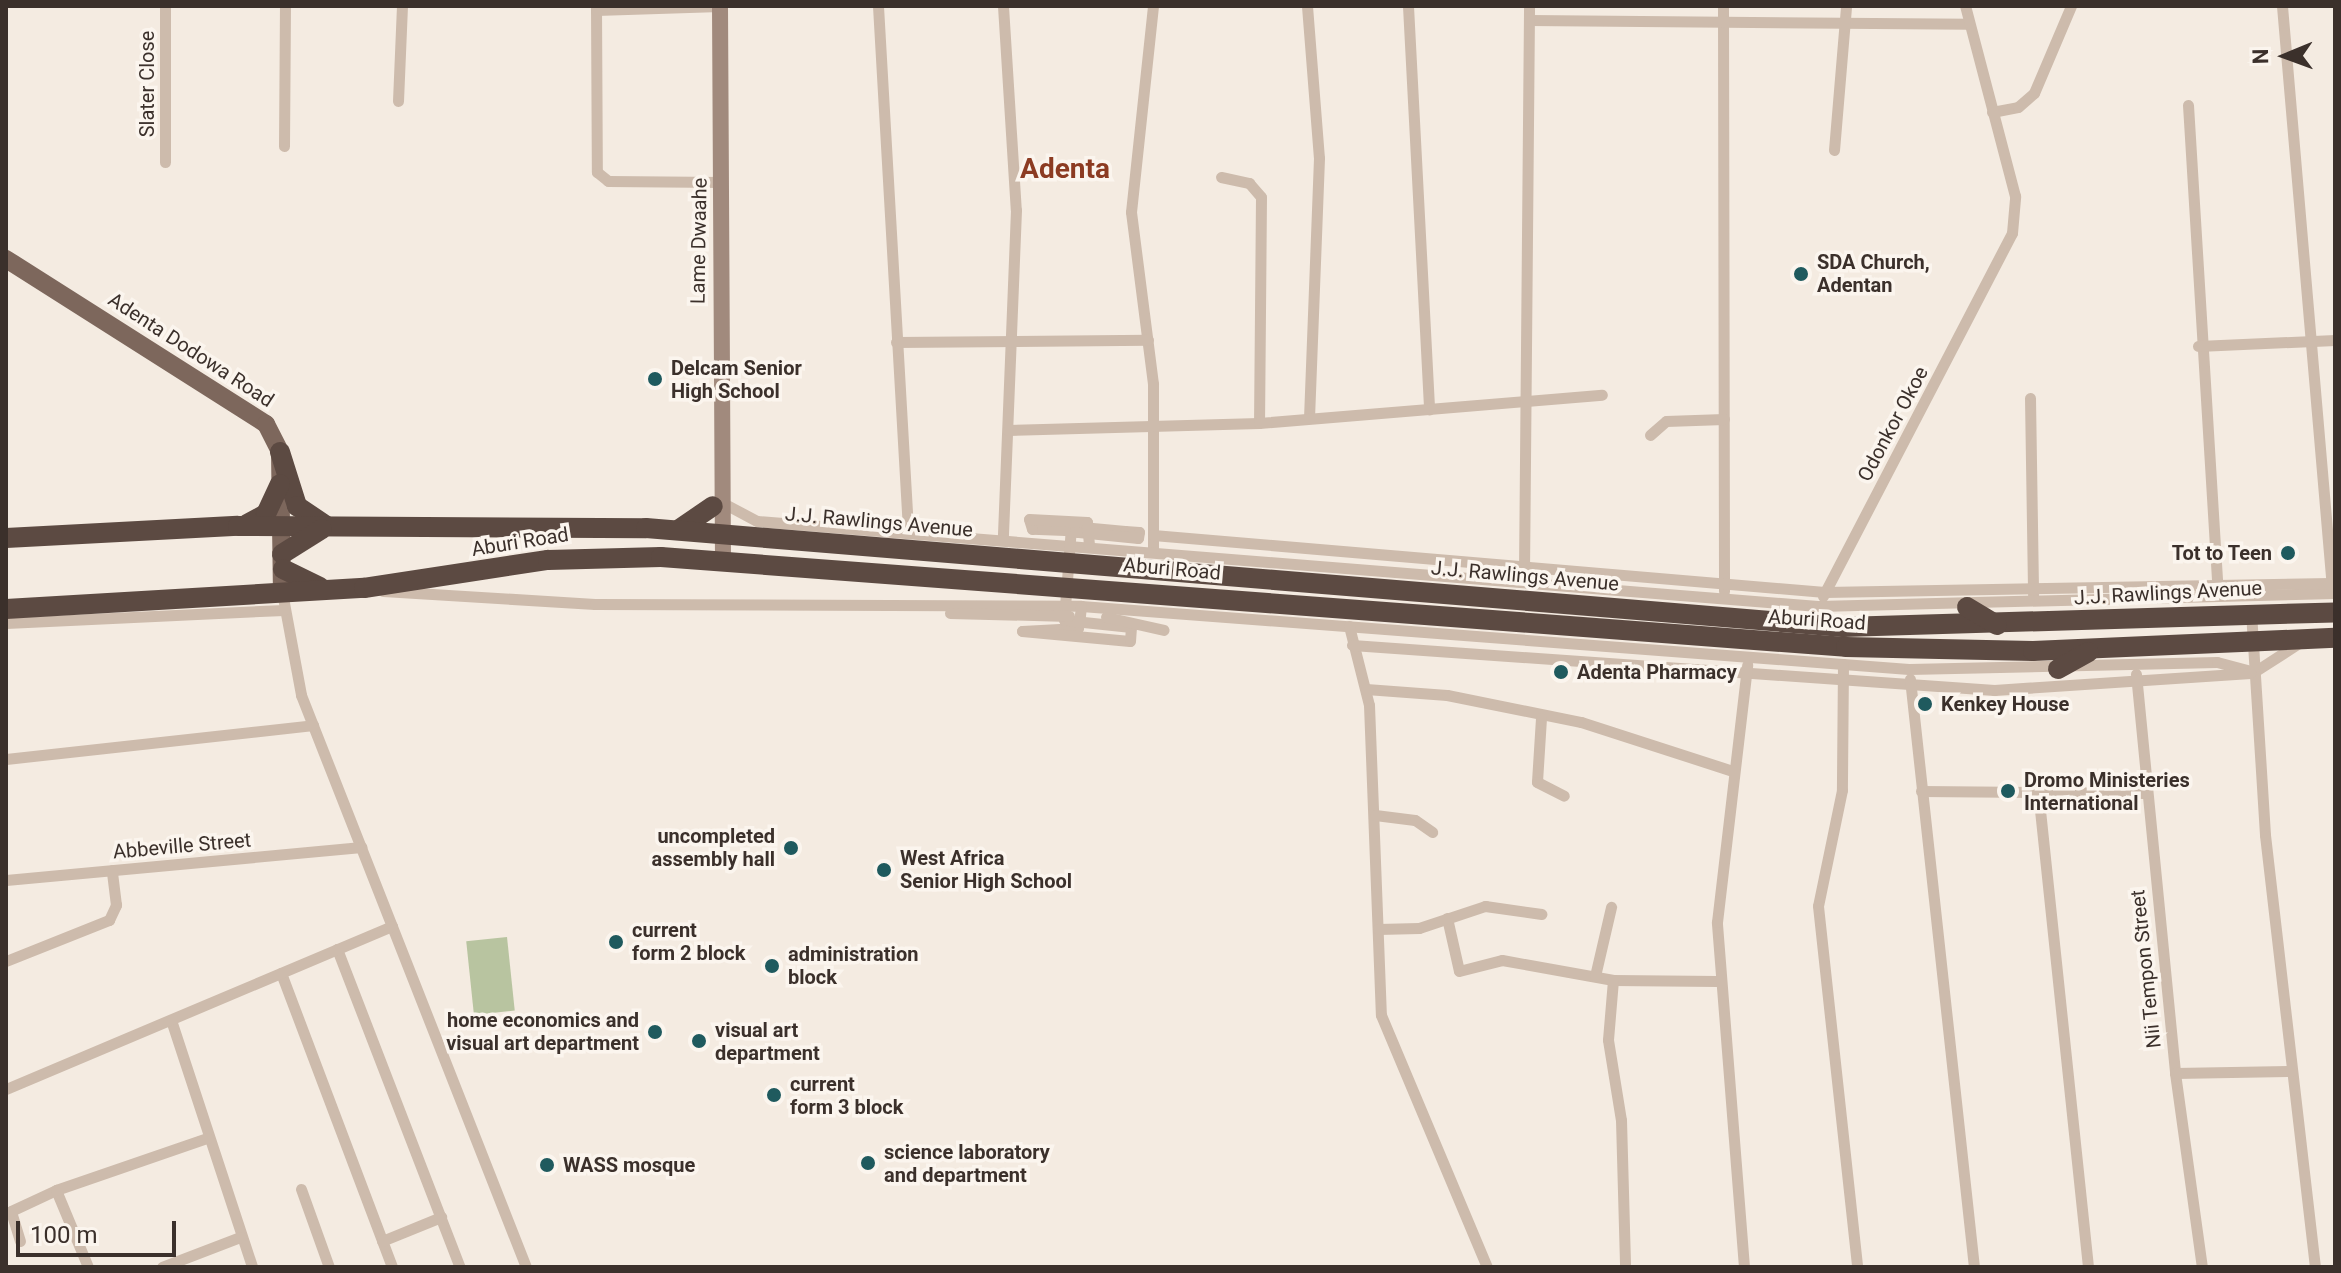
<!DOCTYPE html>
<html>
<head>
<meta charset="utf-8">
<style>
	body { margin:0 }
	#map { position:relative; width:2341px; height:1273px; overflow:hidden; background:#f4ebe1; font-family:Roboto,sans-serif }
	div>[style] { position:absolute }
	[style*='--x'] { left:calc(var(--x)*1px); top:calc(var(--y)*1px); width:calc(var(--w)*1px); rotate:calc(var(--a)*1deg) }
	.green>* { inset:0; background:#b8c4a0; transform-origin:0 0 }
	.street>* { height:11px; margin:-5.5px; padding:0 5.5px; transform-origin:5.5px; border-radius:5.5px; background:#cdbbac }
	.secondary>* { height:16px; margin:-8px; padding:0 8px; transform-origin:8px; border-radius:8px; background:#a18a7d }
	.primary>* { height:18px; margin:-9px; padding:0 9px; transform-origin:9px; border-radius:9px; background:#7d675c }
	.highway>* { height:20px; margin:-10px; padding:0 10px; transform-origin:10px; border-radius:10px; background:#5c4a42 }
	.dots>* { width:22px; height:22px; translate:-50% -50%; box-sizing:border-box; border:4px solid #fbf5ee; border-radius:50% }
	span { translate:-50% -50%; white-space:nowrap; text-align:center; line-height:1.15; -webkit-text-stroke:7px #fbf5ee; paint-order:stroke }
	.street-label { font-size:20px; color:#3b302b }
	.poi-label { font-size:20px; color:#3b302b; font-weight:700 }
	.left { translate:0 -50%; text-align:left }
	.right { translate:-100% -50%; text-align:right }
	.district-label { font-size:28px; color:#8c3b22; font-weight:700 }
	.frame { position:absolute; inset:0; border:8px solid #3b302b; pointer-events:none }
	.north { position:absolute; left:2245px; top:16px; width:80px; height:80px; -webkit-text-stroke:6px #fbf5ee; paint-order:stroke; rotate:269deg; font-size:22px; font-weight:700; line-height:32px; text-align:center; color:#3b302b }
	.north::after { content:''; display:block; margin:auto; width:28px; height:36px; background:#3b302b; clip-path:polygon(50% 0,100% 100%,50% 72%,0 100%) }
	.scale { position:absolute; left:16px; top:1221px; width:160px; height:36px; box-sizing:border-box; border:4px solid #3b302b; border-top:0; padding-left:10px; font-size:24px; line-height:28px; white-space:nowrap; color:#3b302b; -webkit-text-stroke:6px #fbf5ee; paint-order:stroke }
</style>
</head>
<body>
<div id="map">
	<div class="green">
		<i style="left:507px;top:937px;width:74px;height:41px;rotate:84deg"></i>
	</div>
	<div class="street">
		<i style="--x:596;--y:6;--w:166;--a:89.7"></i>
		<i style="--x:597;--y:172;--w:14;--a:39"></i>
		<i style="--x:608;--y:181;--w:113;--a:0.5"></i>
		<i style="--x:878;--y:6;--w:525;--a:86.72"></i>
		<i style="--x:1003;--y:6;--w:204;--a:86.4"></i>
		<i style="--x:1016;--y:210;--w:328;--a:92.3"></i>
		<i style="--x:1153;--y:6;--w:207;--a:96.1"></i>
		<i style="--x:1131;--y:212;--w:173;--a:82.7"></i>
		<i style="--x:1153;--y:384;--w:168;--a:90"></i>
		<i style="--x:1307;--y:6;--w:152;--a:85.5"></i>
		<i style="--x:1319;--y:158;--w:258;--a:92.2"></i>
		<i style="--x:1408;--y:6;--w:404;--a:87"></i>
		<i style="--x:1723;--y:6;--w:585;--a:89.9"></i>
		<i style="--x:2282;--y:6;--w:584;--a:85.09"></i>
		<i style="--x:596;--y:10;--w:124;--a:-1.8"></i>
		<i style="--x:1529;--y:20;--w:440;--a:0.5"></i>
		<i style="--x:398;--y:101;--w:95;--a:-87.6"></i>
		<i style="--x:2188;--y:105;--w:487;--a:86.5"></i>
		<i style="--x:1992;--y:112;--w:26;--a:-11"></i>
		<i style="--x:2018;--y:107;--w:21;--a:-41"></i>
		<i style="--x:2034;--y:93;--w:95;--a:-67"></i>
		<i style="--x:284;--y:146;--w:140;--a:-89.6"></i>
		<i style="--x:1834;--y:150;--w:144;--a:-85.2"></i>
		<i style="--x:165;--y:162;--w:156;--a:-90"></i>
		<i style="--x:1221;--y:177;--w:29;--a:12"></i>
		<i style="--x:1249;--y:183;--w:18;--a:49"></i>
		<i style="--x:1261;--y:197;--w:226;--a:90.5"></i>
		<i style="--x:896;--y:342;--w:252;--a:-0.5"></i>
		<i style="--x:2198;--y:346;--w:137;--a:-2.5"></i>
		<i style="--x:2030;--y:398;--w:199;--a:89.1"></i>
		<i style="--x:1008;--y:430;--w:251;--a:-1.6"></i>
		<i style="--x:1259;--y:423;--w:344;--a:-4.7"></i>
		<i style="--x:1650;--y:435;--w:21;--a:-41"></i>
		<i style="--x:1666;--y:421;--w:58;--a:-2"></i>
		<i style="--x:723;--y:503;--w:38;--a:28"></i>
		<i style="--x:757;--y:521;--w:1064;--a:4.58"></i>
		<i style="--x:1818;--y:606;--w:517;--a:-1.44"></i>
		<i style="--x:1153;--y:535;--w:674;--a:4.85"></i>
		<i style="--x:1825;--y:592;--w:506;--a:-1.02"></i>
		<i style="--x:1524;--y:573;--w:567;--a:-89.49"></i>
		<i style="--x:383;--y:591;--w:212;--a:3.5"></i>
		<i style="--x:595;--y:604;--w:486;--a:0.2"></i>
		<i style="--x:1081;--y:606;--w:830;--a:4.35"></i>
		<i style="--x:1909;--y:669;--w:308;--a:-1.3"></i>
		<i style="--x:2217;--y:662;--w:38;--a:15"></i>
		<i style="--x:2254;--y:672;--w:54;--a:-32.8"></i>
		<i style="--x:282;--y:592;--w:105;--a:79.5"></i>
		<i style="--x:301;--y:695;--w:615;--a:68.53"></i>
		<i style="--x:1823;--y:596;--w:409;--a:-62.5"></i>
		<i style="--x:2012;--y:233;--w:37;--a:-85"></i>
		<i style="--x:2015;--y:196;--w:196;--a:-104.7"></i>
		<i style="--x:1081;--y:606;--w:9;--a:96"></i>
		<i style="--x:1080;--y:615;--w:13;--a:99"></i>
		<i style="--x:1078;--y:628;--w:56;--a:176.9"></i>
		<i style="--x:1022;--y:631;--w:108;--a:5.3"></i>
		<i style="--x:1130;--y:641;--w:14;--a:-86"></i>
		<i style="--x:1131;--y:627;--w:67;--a:-174"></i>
		<i style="--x:1064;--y:620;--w:94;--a:-85.7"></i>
		<i style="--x:1071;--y:526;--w:54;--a:5.3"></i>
		<i style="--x:1125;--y:531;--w:14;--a:4"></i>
		<i style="--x:1139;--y:532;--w:6;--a:99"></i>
		<i style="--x:1138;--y:538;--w:60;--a:-174.3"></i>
		<i style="--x:1078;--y:532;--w:13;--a:-171"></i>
		<i style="--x:1065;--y:530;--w:33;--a:-178"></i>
		<i style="--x:1032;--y:529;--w:10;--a:-107"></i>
		<i style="--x:1029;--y:519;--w:58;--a:3"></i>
		<i style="--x:1087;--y:522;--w:24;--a:85"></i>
		<i style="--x:2251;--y:612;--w:223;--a:86.4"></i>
		<i style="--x:2265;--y:835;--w:435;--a:83.4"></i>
		<i style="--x:950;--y:613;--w:119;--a:1.4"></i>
		<i style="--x:1106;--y:617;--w:59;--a:12.6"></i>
		<i style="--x:6;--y:623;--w:278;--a:-2.7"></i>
		<i style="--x:1349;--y:626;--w:81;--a:75.8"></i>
		<i style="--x:1369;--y:705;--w:310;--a:87.8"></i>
		<i style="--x:1381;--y:1015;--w:273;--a:67.2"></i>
		<i style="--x:1352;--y:645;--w:644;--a:4.01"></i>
		<i style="--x:1994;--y:690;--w:257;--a:-3.8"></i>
		<i style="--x:1843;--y:664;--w:126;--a:90.5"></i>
		<i style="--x:1842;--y:790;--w:118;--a:101.7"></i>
		<i style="--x:1818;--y:906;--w:363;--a:83.8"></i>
		<i style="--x:2136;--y:674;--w:401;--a:84.4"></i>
		<i style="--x:2175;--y:1073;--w:196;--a:82.1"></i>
		<i style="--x:1910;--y:679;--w:591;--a:83.79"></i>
		<i style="--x:1366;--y:689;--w:81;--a:4.2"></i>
		<i style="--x:1447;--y:695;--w:137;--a:11.4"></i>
		<i style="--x:1581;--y:722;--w:160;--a:17.9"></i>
		<i style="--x:1541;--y:718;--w:64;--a:93.6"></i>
		<i style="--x:1537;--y:782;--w:30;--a:27"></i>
		<i style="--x:6;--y:759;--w:309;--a:-6.3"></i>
		<i style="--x:1921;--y:791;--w:226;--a:0.5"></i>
		<i style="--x:2038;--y:791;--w:479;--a:84"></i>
		<i style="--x:1375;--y:815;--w:40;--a:7.1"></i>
		<i style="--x:1415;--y:820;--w:21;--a:35"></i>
		<i style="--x:6;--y:880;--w:357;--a:-5.3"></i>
		<i style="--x:1447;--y:918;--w:54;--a:77.2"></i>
		<i style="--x:1459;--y:971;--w:44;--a:-14.3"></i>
		<i style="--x:1502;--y:960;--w:113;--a:10.2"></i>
		<i style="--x:1613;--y:980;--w:104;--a:0.6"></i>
		<i style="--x:1378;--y:929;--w:41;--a:-1.4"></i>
		<i style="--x:1419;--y:928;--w:70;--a:-18.4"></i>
		<i style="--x:1485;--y:906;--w:57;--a:8.1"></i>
		<i style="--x:337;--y:949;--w:341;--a:68.9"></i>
		<i style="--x:6;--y:961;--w:111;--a:-21.7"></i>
		<i style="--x:109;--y:920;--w:17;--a:-65"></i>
		<i style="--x:116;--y:905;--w:35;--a:-97"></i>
		<i style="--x:281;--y:973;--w:314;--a:69.3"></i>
		<i style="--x:1595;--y:976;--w:71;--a:-76.9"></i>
		<i style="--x:1613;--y:980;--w:60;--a:94.8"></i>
		<i style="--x:1608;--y:1040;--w:81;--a:80.8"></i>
		<i style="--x:1621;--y:1120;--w:147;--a:88.4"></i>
		<i style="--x:171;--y:1020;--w:260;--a:71.8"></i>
		<i style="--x:2175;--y:1073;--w:117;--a:-1"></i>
		<i style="--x:6;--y:1089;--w:419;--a:-22.9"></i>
		<i style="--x:301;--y:1189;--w:83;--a:70.3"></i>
		<i style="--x:20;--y:1241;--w:31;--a:-107"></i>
		<i style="--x:11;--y:1211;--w:50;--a:-25"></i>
		<i style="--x:382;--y:1241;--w:64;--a:-22.1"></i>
		<i style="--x:88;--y:1267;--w:83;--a:-112.6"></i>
		<i style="--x:56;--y:1190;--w:160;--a:-19"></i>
		<i style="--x:162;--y:1267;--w:84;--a:-21"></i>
		<i style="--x:1744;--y:1267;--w:346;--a:-94.5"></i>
		<i style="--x:1717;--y:922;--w:259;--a:-83.3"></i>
	</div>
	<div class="secondary">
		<i style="--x:720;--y:6;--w:553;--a:89.69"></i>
	</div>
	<div class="primary">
		<i style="--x:6;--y:259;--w:308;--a:32.4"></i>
		<i style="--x:266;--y:424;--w:31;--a:63"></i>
		<i style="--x:280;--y:452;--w:140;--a:89.2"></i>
	</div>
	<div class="highway">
		<i style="--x:280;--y:452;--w:57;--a:72.5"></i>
		<i style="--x:297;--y:506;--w:34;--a:34"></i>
		<i style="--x:247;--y:524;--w:21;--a:-28"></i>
		<i style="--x:266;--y:514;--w:33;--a:-65"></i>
		<i style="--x:678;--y:530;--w:42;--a:-34.4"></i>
		<i style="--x:6;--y:538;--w:232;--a:-3"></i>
		<i style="--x:238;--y:526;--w:408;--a:0.3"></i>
		<i style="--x:646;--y:528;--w:1201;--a:4.73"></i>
		<i style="--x:1843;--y:627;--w:492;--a:-1.7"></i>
		<i style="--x:282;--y:554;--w:47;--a:-32"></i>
		<i style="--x:283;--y:569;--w:41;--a:25.9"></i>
		<i style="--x:1967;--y:607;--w:35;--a:31"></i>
		<i style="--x:6;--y:609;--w:359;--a:-3.4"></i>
		<i style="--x:364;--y:588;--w:186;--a:-8.7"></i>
		<i style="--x:548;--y:560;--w:113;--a:-1.5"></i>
		<i style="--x:661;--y:557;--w:1188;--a:4.34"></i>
		<i style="--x:1846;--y:647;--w:187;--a:1.2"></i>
		<i style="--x:2033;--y:651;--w:302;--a:-2.5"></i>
		<i style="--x:2058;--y:669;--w:35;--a:-29"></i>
	</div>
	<div class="dots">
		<i style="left:1801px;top:274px;background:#1f5a5e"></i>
		<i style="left:655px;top:379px;background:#1f5a5e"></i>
		<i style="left:2288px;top:553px;background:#1f5a5e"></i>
		<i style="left:1561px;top:672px;background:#1f5a5e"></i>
		<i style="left:1925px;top:704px;background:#1f5a5e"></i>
		<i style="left:2008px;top:791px;background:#1f5a5e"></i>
		<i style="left:791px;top:848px;background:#1f5a5e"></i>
		<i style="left:884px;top:870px;background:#1f5a5e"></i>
		<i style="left:616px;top:942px;background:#1f5a5e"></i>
		<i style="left:772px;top:966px;background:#1f5a5e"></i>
		<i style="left:655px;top:1032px;background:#1f5a5e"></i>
		<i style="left:699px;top:1041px;background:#1f5a5e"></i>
		<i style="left:774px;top:1095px;background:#1f5a5e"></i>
		<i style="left:868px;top:1163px;background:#1f5a5e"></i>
		<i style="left:547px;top:1165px;background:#1f5a5e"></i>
	</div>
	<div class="street-label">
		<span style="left:147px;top:84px;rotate:-90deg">Slater Close</span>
		<span style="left:699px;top:241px;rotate:-89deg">Lame Dwaahe</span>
		<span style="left:191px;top:350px;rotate:33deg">Adenta Dodowa Road</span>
		<span style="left:1893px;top:424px;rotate:-62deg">Odonkor Okoe</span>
		<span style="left:879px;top:522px;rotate:5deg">J.J. Rawlings Avenue</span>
		<span style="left:520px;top:542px;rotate:-9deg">Aburi Road</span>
		<span style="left:1172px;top:569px;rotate:5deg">Aburi Road</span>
		<span style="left:1525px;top:576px;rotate:5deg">J.J. Rawlings Avenue</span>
		<span style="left:2168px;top:593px;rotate:-3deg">J.J. Rawlings Avenue</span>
		<span style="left:1817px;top:620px;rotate:4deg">Aburi Road</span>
		<span style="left:182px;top:846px;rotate:-5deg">Abbeville Street</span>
		<span style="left:2146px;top:969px;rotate:-96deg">Nii Tempon Street</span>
	</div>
	<div class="poi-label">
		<span class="left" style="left:1817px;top:274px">SDA Church,<br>Adentan</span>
		<span class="left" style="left:671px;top:380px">Delcam Senior<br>High School</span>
		<span class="right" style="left:2272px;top:553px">Tot to Teen</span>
		<span class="left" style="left:1577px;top:672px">Adenta Pharmacy</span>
		<span class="left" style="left:1941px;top:704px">Kenkey House</span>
		<span class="left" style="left:2024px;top:792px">Dromo Ministeries<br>International</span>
		<span class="right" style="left:775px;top:848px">uncompleted<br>assembly hall</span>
		<span class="left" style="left:900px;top:870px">West Africa<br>Senior High School</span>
		<span class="left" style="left:632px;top:942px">current<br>form 2 block</span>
		<span class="left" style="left:788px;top:966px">administration<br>block</span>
		<span class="right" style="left:639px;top:1032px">home economics and<br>visual art department</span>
		<span class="left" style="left:715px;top:1042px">visual art<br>department</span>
		<span class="left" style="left:790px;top:1096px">current<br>form 3 block</span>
		<span class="left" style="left:884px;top:1164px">science laboratory<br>and department</span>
		<span class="left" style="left:563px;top:1165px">WASS mosque</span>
	</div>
	<div class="district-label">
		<span style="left:1065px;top:169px">Adenta</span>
	</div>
	<div class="frame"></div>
	<div class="north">N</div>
	<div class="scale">100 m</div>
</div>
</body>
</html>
